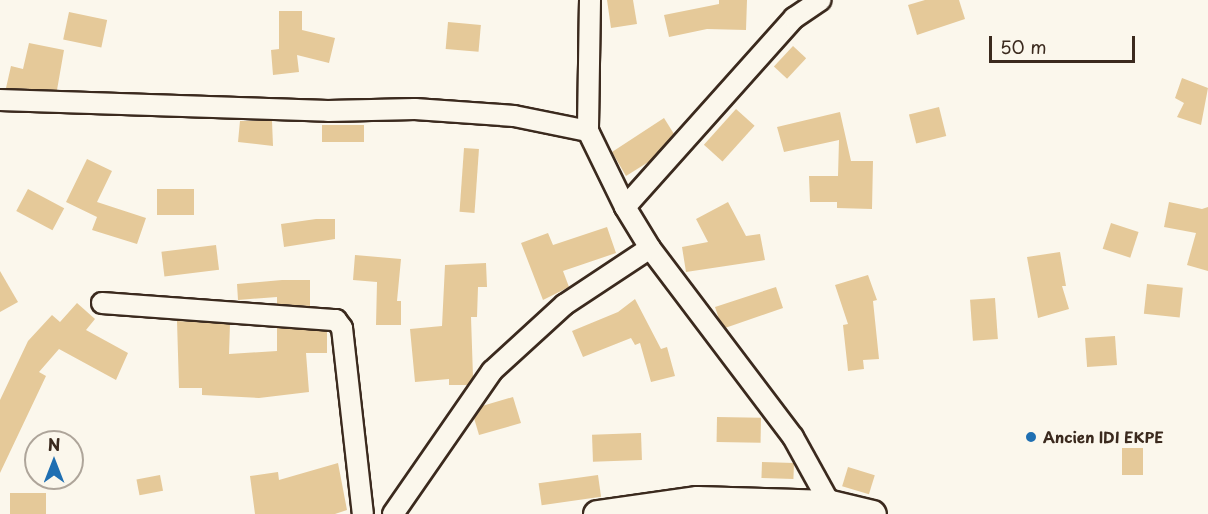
<!DOCTYPE html>
<html>
<head>
<meta charset="utf-8">
<style>
	body { margin:0 }
	#map { position:relative; width:1208px; height:514px; overflow:hidden; background:#fbf7ec; font-family:"Playpen Sans",sans-serif }
	div>[style] { position:absolute }
	[style*='--x'] { left:calc(var(--x)*1px); top:calc(var(--y)*1px); width:calc(var(--w)*1px); rotate:calc(var(--a)*1deg) }
	.building>* { inset:0; background:#e5c999; transform-origin:0 0 }
	.roads { filter:drop-shadow(2px 0 #3b2a1e) drop-shadow(-2px 0 #3b2a1e) drop-shadow(0 2px #3b2a1e) drop-shadow(0 -2px #3b2a1e) }
	.street>* { height:20px; margin:-10px; padding:0 10px; transform-origin:10px; border-radius:10px; background:#fbf7ec }
	.secondary>* { height:27px; margin:-13.5px; padding:0 13.5px; transform-origin:13.5px; border-radius:13.5px; background:#fbf7ec }
	.dots>* { width:16px; height:16px; translate:-50% -50%; box-sizing:border-box; border:3px solid #fbf7ec; border-radius:50% }
	span { translate:-50% -50%; white-space:nowrap; text-align:center; line-height:1.15; -webkit-text-stroke:5px #fbf7ec; paint-order:stroke }
	.poi-label { font-size:15px; color:#3b2a1e; font-weight:700 }
	.left { translate:0 -50%; text-align:left }
	.north { position:absolute; left:24px; top:430px; width:60px; height:60px; box-sizing:border-box; background:#fbf7ec; border:2px solid #aea59a; border-radius:50%; rotate:0deg; font-size:16px; font-weight:700; line-height:24px; text-align:center; color:#3b2a1e }
	.north::after { content:''; display:block; margin:auto; width:21px; height:27px; background:#1f6fb2; clip-path:polygon(50% 0,100% 100%,50% 72%,0 100%) }
	.scale { position:absolute; left:989px; top:36px; width:146px; height:27px; box-sizing:border-box; border:3px solid #3b2a1e; border-top:0; padding-left:8px; font-size:18px; line-height:21px; white-space:nowrap; color:#3b2a1e; -webkit-text-stroke:4px #fbf7ec; paint-order:stroke }
</style>
</head>
<body>
<div id="map">
	<div class="building">
		<i style="clip-path:polygon(607px 0,633px 0,637px 24px,611px 28px)"></i>
		<i style="clip-path:polygon(719px 0,747px 0,746px 30px,707px 29px,669px 37px,664px 15px,719px 4px)"></i>
		<i style="clip-path:polygon(925px 0,959px 0,965px 19px,917px 35px,908px 5px)"></i>
		<i style="clip-path:polygon(279px 11px,302px 11px,302px 30px,335px 38px,329px 63px,297px 55px,299px 72px,273px 75px,271px 50px,279px 49px)"></i>
		<i style="left:69px;top:12px;width:39px;height:28px;rotate:12deg"></i>
		<i style="left:448px;top:22px;width:33px;height:27px;rotate:5deg"></i>
		<i style="clip-path:polygon(29px 43px,64px 50px,57px 90px,6px 88px,11px 66px,23px 69px)"></i>
		<i style="left:793px;top:46px;width:18px;height:28px;rotate:43deg"></i>
		<i style="clip-path:polygon(1182px 78px,1208px 88px,1201px 125px,1177px 117px,1184px 103px,1175px 98px)"></i>
		<i style="left:939px;top:107px;width:30px;height:31px;rotate:76deg"></i>
		<i style="left:736px;top:109px;width:25px;height:48px;rotate:42deg"></i>
		<i style="clip-path:polygon(840px 112px,851px 161px,873px 161px,872px 209px,837px 208px,837px 202px,810px 202px,809px 176px,838px 176px,839px 140px,784px 152px,777px 127px)"></i>
		<i style="clip-path:polygon(664px 118px,674px 134px,650px 161px,626px 176px,612px 152px)"></i>
		<i style="clip-path:polygon(240px 121px,272px 121px,273px 146px,238px 142px)"></i>
		<i style="left:322px;top:125px;width:42px;height:17px"></i>
		<i style="left:464px;top:148px;width:15px;height:64px;rotate:4deg"></i>
		<i style="clip-path:polygon(87px 159px,112px 171px,97px 202px,146px 218px,137px 244px,92px 230px,97px 217px,66px 202px)"></i>
		<i style="left:28px;top:189px;width:41px;height:25px;rotate:28deg"></i>
		<i style="left:157px;top:189px;width:37px;height:26px"></i>
		<i style="clip-path:polygon(728px 202px,746px 236px,760px 234px,765px 260px,686px 272px,682px 247px,708px 242px,696px 219px)"></i>
		<i style="clip-path:polygon(1169px 202px,1202px 209px,1208px 207px,1208px 271px,1187px 265px,1196px 233px,1164px 227px)"></i>
		<i style="clip-path:polygon(316px 219px,335px 219px,335px 239px,284px 247px,281px 224px)"></i>
		<i style="left:1111px;top:223px;width:29px;height:27px;rotate:18deg"></i>
		<i style="clip-path:polygon(607px 227px,616px 253px,563px 271px,569px 287px,543px 300px,521px 243px,548px 233px,553px 245px)"></i>
		<i style="left:216px;top:245px;width:25px;height:55px;rotate:83deg"></i>
		<i style="clip-path:polygon(1060px 252px,1066px 286px,1062px 286px,1069px 309px,1038px 318px,1027px 257px)"></i>
		<i style="clip-path:polygon(355px 255px,401px 259px,397px 301px,401px 301px,401px 325px,376px 325px,377px 282px,353px 280px)"></i>
		<i style="clip-path:polygon(486px 263px,487px 287px,478px 287px,477px 317px,471px 317px,473px 377px,468px 385px,449px 385px,449px 379px,415px 382px,410px 329px,442px 326px,445px 265px)"></i>
		<i style="clip-path:polygon(0 271px,18px 302px,0 312px)"></i>
		<i style="clip-path:polygon(868px 275px,877px 300px,873px 301px,879px 359px,863px 360px,864px 369px,848px 371px,843px 325px,848px 324px,835px 285px)"></i>
		<i style="clip-path:polygon(282px 280px,310px 280px,310px 306px,277px 304px,277px 297px,238px 300px,237px 284px)"></i>
		<i style="left:1147px;top:284px;width:36px;height:30px;rotate:6deg"></i>
		<i style="clip-path:polygon(776px 287px,783px 308px,725px 328px,719px 319px,715px 307px)"></i>
		<i style="left:995px;top:298px;width:41px;height:25px;rotate:86deg"></i>
		<i style="clip-path:polygon(635px 299px,661px 349px,667px 347px,675px 376px,651px 382px,640px 343px,635px 345px,631px 338px,583px 357px,572px 331px,618px 312px)"></i>
		<i style="clip-path:polygon(77px 303px,95px 319px,86px 330px,128px 353px,116px 380px,59px 349px,39px 372px,46px 376px,0 473px,0 400px,28px 341px,52px 315px,60px 322px)"></i>
		<i style="clip-path:polygon(177px 321px,230px 324px,229px 354px,277px 351px,277px 328px,327px 331px,327px 353px,306px 353px,309px 392px,259px 398px,202px 395px,202px 388px,179px 388px)"></i>
		<i style="left:1115px;top:336px;width:29px;height:30px;rotate:86deg"></i>
		<i style="clip-path:polygon(513px 397px,521px 423px,479px 435px,474px 418px,482px 406px)"></i>
		<i style="left:717px;top:417px;width:44px;height:25px;rotate:1deg"></i>
		<i style="left:641px;top:433px;width:27px;height:49px;rotate:88deg"></i>
		<i style="left:1122px;top:448px;width:21px;height:27px"></i>
		<i style="left:762px;top:462px;width:32px;height:16px;rotate:2deg"></i>
		<i style="clip-path:polygon(338px 463px,347px 510px,335px 514px,255px 514px,250px 476px,278px 472px,279px 480px)"></i>
		<i style="left:848px;top:467px;width:28px;height:20px;rotate:17deg"></i>
		<i style="left:160px;top:475px;width:16px;height:24px;rotate:79deg"></i>
		<i style="left:598px;top:475px;width:22px;height:60px;rotate:82deg"></i>
		<i style="left:10px;top:493px;width:36px;height:21px"></i>
	</div>
	<div class="roads">
		<div class="street">
			<i style="--x:590;--y:0;--w:131;--a:90.9"></i>
			<i style="--x:588;--y:131;--w:85;--a:64"></i>
			<i style="--x:625;--y:207;--w:48;--a:58.6"></i>
			<i style="--x:650;--y:248;--w:237;--a:52.9"></i>
			<i style="--x:793;--y:437;--w:77;--a:61.1"></i>
			<i style="--x:0;--y:100;--w:328;--a:1.9"></i>
			<i style="--x:328;--y:111;--w:87;--a:-1.3"></i>
			<i style="--x:415;--y:109;--w:99;--a:4"></i>
			<i style="--x:514;--y:116;--w:76;--a:11.5"></i>
			<i style="--x:625;--y:207;--w:254;--a:-48.2"></i>
			<i style="--x:794;--y:18;--w:32;--a:-34"></i>
			<i style="--x:102;--y:303;--w:235;--a:4.2"></i>
			<i style="--x:336;--y:320;--w:10;--a:53"></i>
			<i style="--x:342;--y:328;--w:187;--a:83.6"></i>
			<i style="--x:393;--y:514;--w:174;--a:-55.3"></i>
			<i style="--x:492;--y:371;--w:98;--a:-42.5"></i>
			<i style="--x:564;--y:305;--w:103;--a:-33.5"></i>
		</div>
		<div class="secondary">
			<i style="--x:597;--y:514;--w:101;--a:-8"></i>
			<i style="--x:697;--y:500;--w:133;--a:1.7"></i>
			<i style="--x:830;--y:504;--w:43;--a:13.4"></i>
		</div>
	</div>
	<div class="dots">
		<i style="left:1031px;top:437px;background:#1f6fb2"></i>
	</div>
	<div class="poi-label">
		<span class="left" style="left:1043px;top:437px">Ancien IDI EKPE</span>
	</div>
	<div class="north">N</div>
	<div class="scale">50 m</div>
</div>
</body>
</html>
